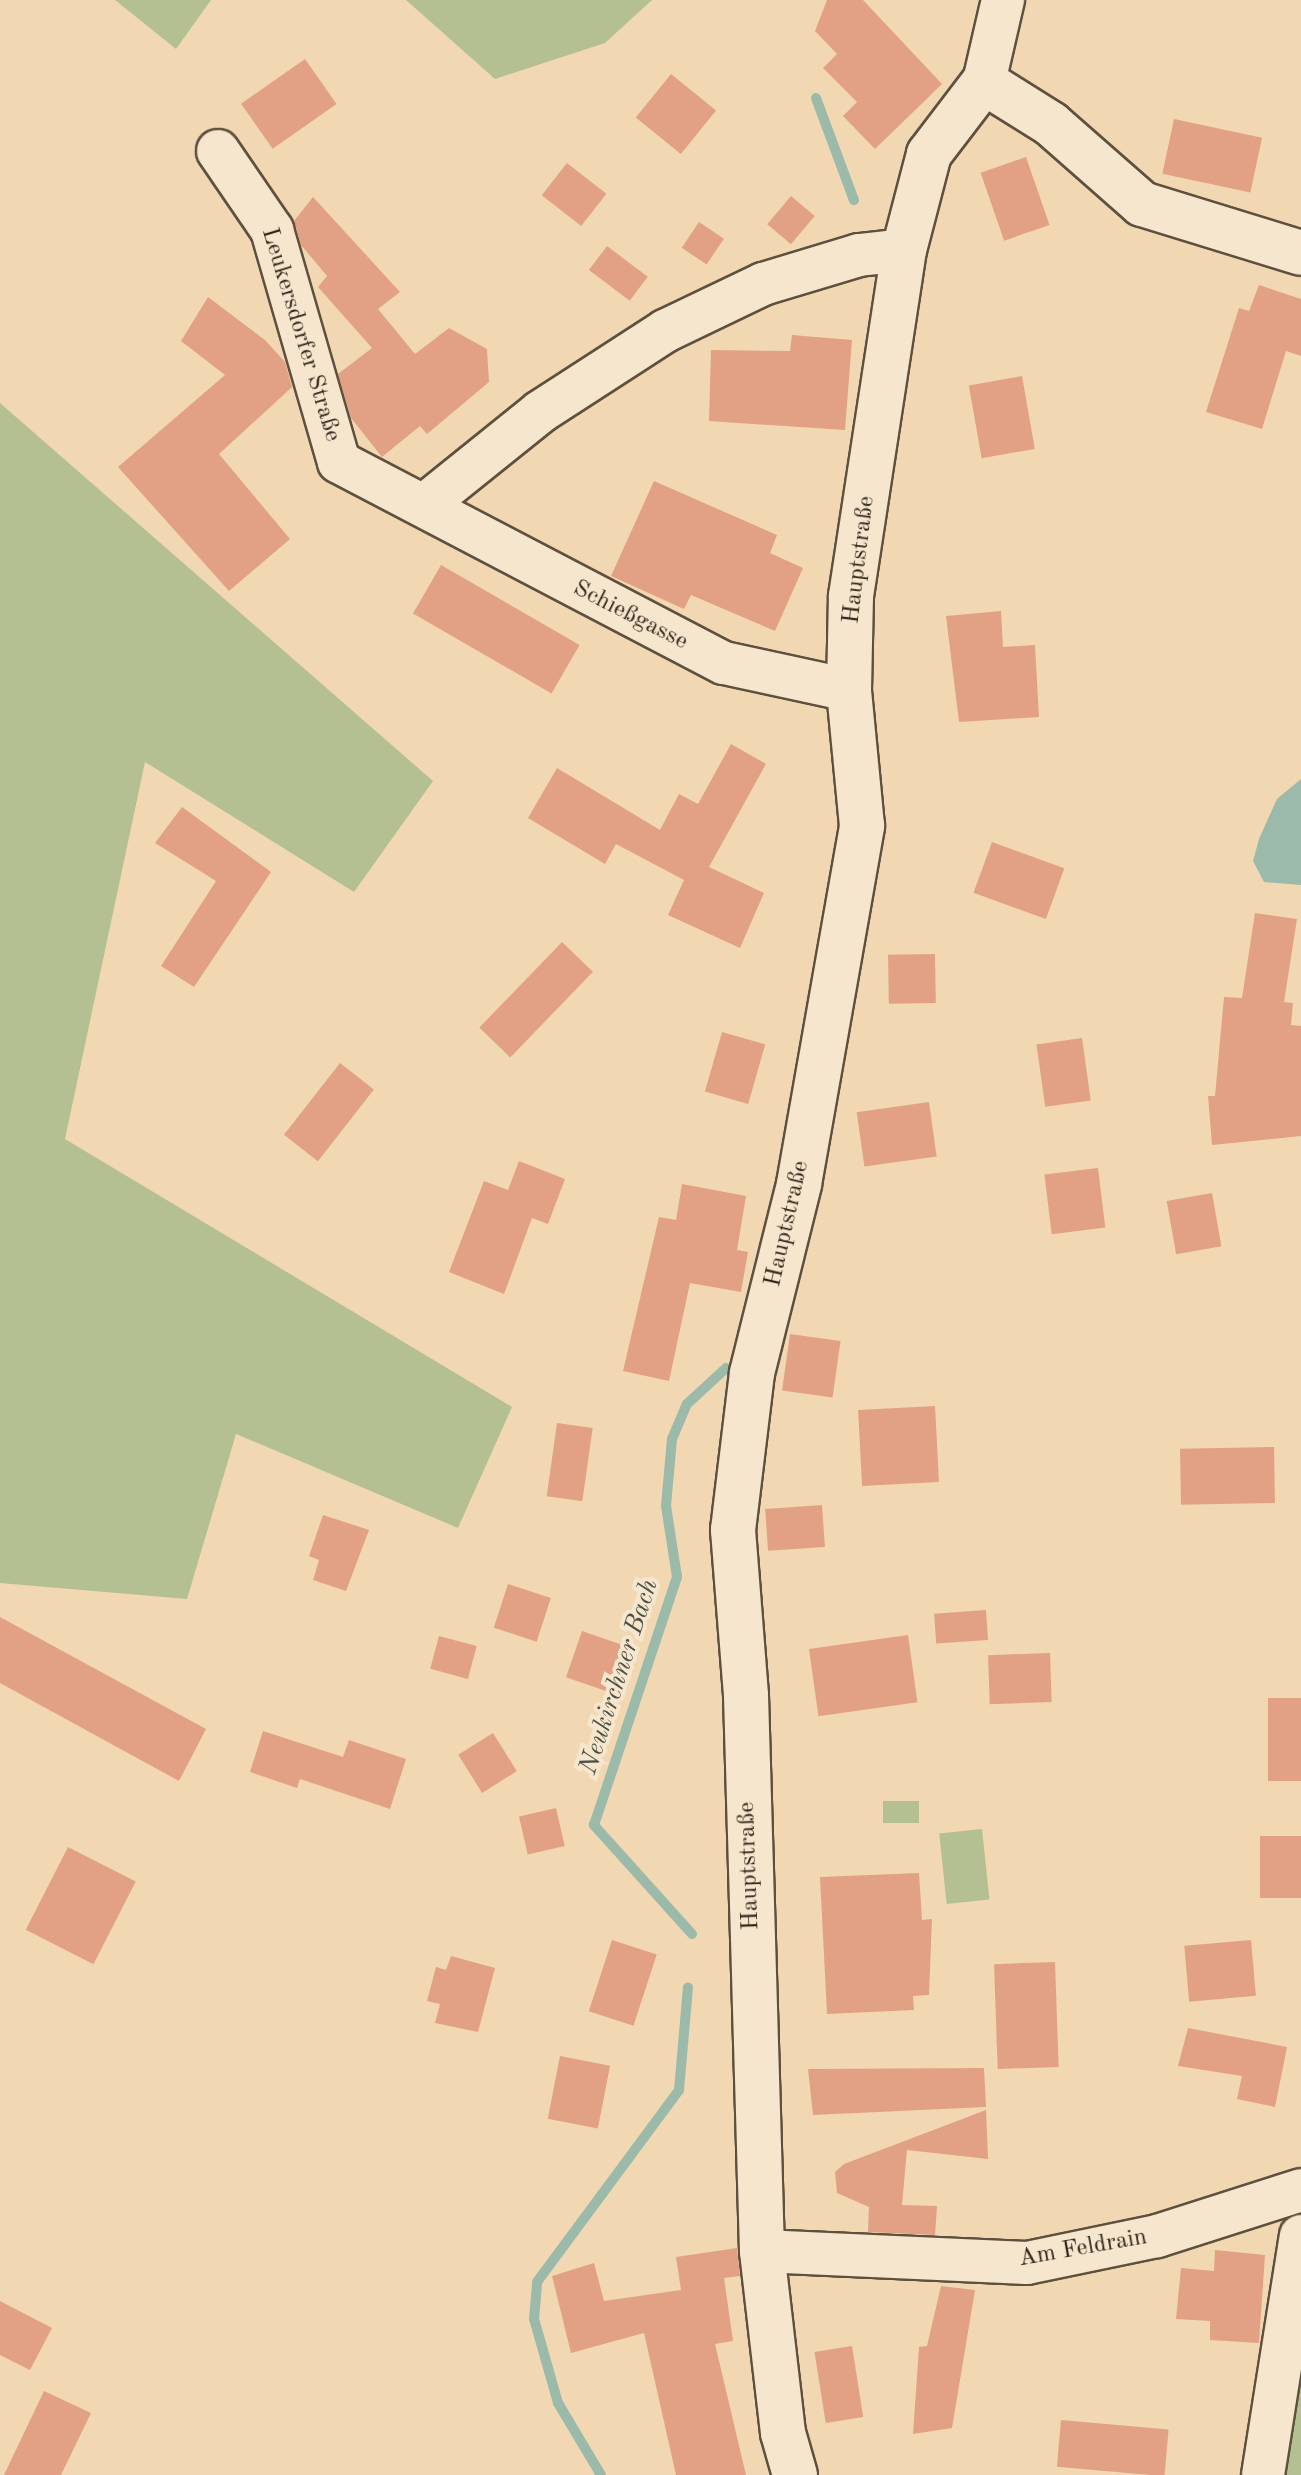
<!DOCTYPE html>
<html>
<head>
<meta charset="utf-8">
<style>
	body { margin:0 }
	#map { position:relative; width:1301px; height:2475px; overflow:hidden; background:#f1d8b3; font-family:"Old Standard TT",serif }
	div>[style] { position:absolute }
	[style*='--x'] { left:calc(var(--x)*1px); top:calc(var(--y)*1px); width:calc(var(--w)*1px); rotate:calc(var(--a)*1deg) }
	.green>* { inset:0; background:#b4c091; transform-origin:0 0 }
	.water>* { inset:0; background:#9bbaaa }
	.stream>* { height:10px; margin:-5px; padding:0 5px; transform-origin:5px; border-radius:5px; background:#9bbaaa }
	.building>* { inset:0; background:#e2a184; transform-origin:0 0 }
	.roads { filter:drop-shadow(2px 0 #5e503e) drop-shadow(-2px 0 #5e503e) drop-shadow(0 2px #5e503e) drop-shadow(0 -2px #5e503e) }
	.street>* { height:42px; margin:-21px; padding:0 21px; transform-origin:21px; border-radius:21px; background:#f6e6ce }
	.secondary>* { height:44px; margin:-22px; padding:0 22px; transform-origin:22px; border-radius:22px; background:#f6e6ce }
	span { translate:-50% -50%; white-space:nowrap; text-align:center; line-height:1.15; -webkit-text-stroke:8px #f6e6ce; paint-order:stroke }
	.street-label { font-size:24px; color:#2d2317 }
	.water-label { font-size:26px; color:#4e5043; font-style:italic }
</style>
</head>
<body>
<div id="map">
	<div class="green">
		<i style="clip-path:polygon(115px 0,211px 0,176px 49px)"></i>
		<i style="clip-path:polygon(406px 0,652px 0,605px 43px,495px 79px)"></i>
		<i style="clip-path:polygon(0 403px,433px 781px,354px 892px,145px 762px,65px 1139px,512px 1407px,458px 1528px,236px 1434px,187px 1599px,0 1583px)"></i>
		<i style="left:883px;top:1801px;width:36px;height:22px"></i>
		<i style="left:982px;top:1829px;width:71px;height:43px;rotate:84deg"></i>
		<i style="clip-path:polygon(1301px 2334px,1301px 2475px,1275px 2475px)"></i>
	</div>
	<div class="water">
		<i style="clip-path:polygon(1301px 779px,1301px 885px,1264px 882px,1253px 861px,1259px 839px,1277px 799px)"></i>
	</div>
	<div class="stream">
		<i style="--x:816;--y:98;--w:109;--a:69.6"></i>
		<i style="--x:692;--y:1934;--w:147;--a:-132"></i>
		<i style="--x:594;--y:1825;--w:262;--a:-71.5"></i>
		<i style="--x:677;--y:1577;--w:72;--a:-98.8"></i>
		<i style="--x:666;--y:1506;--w:67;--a:-84.9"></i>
		<i style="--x:672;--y:1439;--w:38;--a:-67"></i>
		<i style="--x:687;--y:1404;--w:53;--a:-42.7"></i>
		<i style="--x:601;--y:2475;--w:84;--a:-120.8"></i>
		<i style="--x:558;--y:2403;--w:87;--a:-105.9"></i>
		<i style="--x:534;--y:2319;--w:37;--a:-85"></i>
		<i style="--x:537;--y:2282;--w:239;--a:-53.5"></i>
		<i style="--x:679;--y:2090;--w:103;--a:-85"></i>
	</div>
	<div class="building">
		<i style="clip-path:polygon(827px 0,863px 0,942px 84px,875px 149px,843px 116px,857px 102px,823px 68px,837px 54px,815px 31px)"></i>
		<i style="left:305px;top:59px;width:55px;height:78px;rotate:55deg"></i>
		<i style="left:671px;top:74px;width:58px;height:56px;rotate:39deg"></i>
		<i style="left:1174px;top:119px;width:90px;height:56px;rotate:12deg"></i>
		<i style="left:1026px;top:157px;width:72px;height:48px;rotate:71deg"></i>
		<i style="left:567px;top:163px;width:50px;height:41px;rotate:38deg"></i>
		<i style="left:791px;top:196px;width:31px;height:37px;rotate:40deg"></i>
		<i style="clip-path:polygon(313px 197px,400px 292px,378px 309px,415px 354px,449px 328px,487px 349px,489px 382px,427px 434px,420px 426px,382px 457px,351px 418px,338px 374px,372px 348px,318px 287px,327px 276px,301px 245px,294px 221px)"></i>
		<i style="left:699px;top:222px;width:30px;height:31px;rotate:34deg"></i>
		<i style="left:607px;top:246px;width:51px;height:30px;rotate:37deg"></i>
		<i style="clip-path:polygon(1259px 285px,1301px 299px,1301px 356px,1286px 351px,1262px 429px,1206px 412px,1239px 308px,1249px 311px)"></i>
		<i style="clip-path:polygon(208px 297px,265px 340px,285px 362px,292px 387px,219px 454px,290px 539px,229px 591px,118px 467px,225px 375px,181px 341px)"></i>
		<i style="clip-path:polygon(792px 335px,852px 340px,845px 430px,709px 421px,711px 350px,790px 351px)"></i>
		<i style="left:1022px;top:376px;width:74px;height:54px;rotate:80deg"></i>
		<i style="clip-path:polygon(654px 481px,777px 535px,770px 553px,803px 568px,775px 631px,691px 595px,684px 609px,611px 576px)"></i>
		<i style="left:441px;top:565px;width:160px;height:56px;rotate:30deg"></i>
		<i style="clip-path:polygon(1001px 611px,1003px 647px,1035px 645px,1039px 717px,959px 722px,946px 616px)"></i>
		<i style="clip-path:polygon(731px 744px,766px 764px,709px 867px,764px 893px,740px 948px,668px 915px,684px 880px,616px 844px,605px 864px,528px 818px,557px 768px,660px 830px,679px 794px,698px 804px)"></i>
		<i style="clip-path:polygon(182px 807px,271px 872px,194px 987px,161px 966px,216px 881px,155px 843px)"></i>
		<i style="left:992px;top:842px;width:77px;height:54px;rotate:20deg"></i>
		<i style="clip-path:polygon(1255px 913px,1297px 919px,1284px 1002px,1293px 1003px,1291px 1025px,1301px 1026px,1301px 1136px,1212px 1145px,1208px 1096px,1215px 1096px,1224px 997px,1242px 998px)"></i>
		<i style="left:562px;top:942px;width:43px;height:119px;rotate:44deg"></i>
		<i style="left:935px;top:954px;width:49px;height:47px;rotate:89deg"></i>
		<i style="left:722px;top:1032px;width:45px;height:62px;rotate:16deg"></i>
		<i style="left:1082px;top:1038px;width:63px;height:46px;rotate:82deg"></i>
		<i style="left:340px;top:1063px;width:43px;height:91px;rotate:38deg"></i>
		<i style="left:929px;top:1102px;width:55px;height:73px;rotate:82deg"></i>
		<i style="clip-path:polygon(519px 1161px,565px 1179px,548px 1224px,532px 1218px,504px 1294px,449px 1272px,484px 1181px,508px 1190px)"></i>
		<i style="left:1098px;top:1168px;width:60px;height:54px;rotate:83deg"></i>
		<i style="clip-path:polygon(682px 1184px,746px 1196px,737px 1250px,748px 1252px,741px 1292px,690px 1283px,669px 1381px,623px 1371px,659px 1217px,676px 1220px)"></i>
		<i style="left:1212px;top:1193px;width:54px;height:46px;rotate:80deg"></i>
		<i style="left:790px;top:1334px;width:51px;height:57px;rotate:8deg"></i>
		<i style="left:935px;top:1406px;width:76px;height:77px;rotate:87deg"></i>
		<i style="left:557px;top:1423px;width:36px;height:74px;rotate:8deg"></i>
		<i style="left:1274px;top:1447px;width:56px;height:94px;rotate:89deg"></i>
		<i style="left:822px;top:1505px;width:42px;height:57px;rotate:86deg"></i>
		<i style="clip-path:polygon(323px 1515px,369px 1530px,346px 1591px,313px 1580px,319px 1560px,309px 1556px)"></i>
		<i style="left:508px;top:1584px;width:45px;height:46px;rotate:18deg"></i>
		<i style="left:986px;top:1610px;width:30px;height:52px;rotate:86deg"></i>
		<i style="clip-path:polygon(0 1617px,206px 1729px,179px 1781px,0 1683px)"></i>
		<i style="left:582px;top:1631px;width:46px;height:49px;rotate:19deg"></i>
		<i style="left:908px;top:1635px;width:68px;height:100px;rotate:82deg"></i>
		<i style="left:439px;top:1636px;width:39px;height:34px;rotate:15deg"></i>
		<i style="left:1050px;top:1653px;width:49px;height:62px;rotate:88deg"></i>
		<i style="left:1301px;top:1698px;width:83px;height:33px;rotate:90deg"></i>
		<i style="clip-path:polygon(263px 1731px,343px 1757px,349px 1740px,406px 1759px,390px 1809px,300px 1779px,297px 1788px,250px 1772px)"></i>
		<i style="left:493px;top:1733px;width:45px;height:41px;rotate:58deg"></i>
		<i style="left:556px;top:1808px;width:39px;height:38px;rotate:77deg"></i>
		<i style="left:1301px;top:1836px;width:62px;height:41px;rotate:90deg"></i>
		<i style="left:68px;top:1847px;width:76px;height:93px;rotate:27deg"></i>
		<i style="clip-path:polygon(919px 1873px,922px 1920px,932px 1919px,929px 1995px,913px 1996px,914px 2010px,827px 2014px,820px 1877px)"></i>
		<i style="left:612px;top:1940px;width:47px;height:75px;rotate:18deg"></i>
		<i style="left:1251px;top:1940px;width:56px;height:67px;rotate:85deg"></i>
		<i style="clip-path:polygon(451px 1956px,495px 1968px,478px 2032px,435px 2023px,440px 2004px,427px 2001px,436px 1967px,446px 1970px)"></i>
		<i style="left:1055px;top:1962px;width:105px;height:61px;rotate:88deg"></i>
		<i style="clip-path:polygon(1188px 2028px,1287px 2047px,1275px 2107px,1237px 2099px,1242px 2076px,1178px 2066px)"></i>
		<i style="left:560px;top:2056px;width:51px;height:64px;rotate:11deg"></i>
		<i style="clip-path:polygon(984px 2068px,986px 2107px,813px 2115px,808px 2069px)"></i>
		<i style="clip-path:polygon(986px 2110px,988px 2159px,907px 2150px,902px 2205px,937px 2206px,935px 2235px,868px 2232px,869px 2207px,837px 2193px,835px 2172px,844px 2164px)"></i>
		<i style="clip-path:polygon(737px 2248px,740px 2276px,724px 2278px,733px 2341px,715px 2344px,746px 2475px,676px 2475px,644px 2333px,571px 2353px,552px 2276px,594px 2263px,604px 2301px,681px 2290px,676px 2257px)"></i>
		<i style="clip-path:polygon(1215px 2250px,1265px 2255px,1259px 2343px,1210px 2340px,1210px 2321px,1176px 2319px,1181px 2268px,1214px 2271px)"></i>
		<i style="clip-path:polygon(941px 2286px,975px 2290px,952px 2428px,913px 2434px,919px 2347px,927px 2346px)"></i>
		<i style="clip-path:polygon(0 2301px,52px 2328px,30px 2370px,0 2355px)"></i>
		<i style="left:852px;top:2346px;width:72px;height:38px;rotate:81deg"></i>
		<i style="clip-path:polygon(44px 2391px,91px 2413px,61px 2475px,4px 2475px)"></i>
		<i style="left:1061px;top:2420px;width:108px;height:47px;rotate:5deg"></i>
	</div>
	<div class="roads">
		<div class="street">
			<i style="--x:984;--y:82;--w:84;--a:-77"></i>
			<i style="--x:218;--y:151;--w:96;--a:55.6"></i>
			<i style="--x:272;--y:230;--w:241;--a:73.9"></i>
			<i style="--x:339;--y:462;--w:434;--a:27.6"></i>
			<i style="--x:724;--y:663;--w:128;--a:12.2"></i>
			<i style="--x:427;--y:503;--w:145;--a:-38.8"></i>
			<i style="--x:540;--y:412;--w:149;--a:-32.9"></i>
			<i style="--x:665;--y:331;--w:109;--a:-25.6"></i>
			<i style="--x:763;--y:284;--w:100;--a:-16.8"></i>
			<i style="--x:859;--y:255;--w:45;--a:-6.3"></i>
			<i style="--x:762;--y:2251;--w:265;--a:2.6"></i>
			<i style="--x:1027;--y:2263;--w:133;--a:-11.7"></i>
			<i style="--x:1157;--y:2236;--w:151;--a:-17.7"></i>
			<i style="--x:1263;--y:2475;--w:242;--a:-81"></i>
		</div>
		<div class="secondary">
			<i style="--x:795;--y:2475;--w:44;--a:-105.9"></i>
			<i style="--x:783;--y:2433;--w:183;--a:-96.6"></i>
			<i style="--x:762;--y:2251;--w:556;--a:-91.65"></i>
			<i style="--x:746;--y:1695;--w:166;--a:-94.5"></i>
			<i style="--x:733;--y:1530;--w:158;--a:-83.1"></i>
			<i style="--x:752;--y:1373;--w:195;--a:-76"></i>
			<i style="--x:799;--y:1184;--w:364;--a:-80"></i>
			<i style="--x:862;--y:826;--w:137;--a:-95.5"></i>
			<i style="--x:849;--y:690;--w:94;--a:-88.8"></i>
			<i style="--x:851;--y:596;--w:350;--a:-81.3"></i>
			<i style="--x:904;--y:250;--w:99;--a:-75.4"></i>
			<i style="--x:929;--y:154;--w:91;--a:-52.6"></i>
			<i style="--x:984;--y:82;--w:79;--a:32.1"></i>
			<i style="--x:1051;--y:124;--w:121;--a:41.3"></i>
			<i style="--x:1142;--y:204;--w:166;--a:17.1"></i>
		</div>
	</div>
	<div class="street-label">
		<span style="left:300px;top:335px;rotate:73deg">Leukersdorfer Straße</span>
		<span style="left:860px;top:560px;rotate:-83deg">Hauptstraße</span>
		<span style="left:630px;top:616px;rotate:27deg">Schießgasse</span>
		<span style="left:788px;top:1224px;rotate:-77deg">Hauptstraße</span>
		<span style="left:750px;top:1866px;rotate:-92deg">Hauptstraße</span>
		<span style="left:1083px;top:2249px;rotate:-10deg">Am Feldrain</span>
	</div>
	<div class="water-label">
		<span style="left:620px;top:1677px;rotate:-72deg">Neukirchner Bach</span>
	</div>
</div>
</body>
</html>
